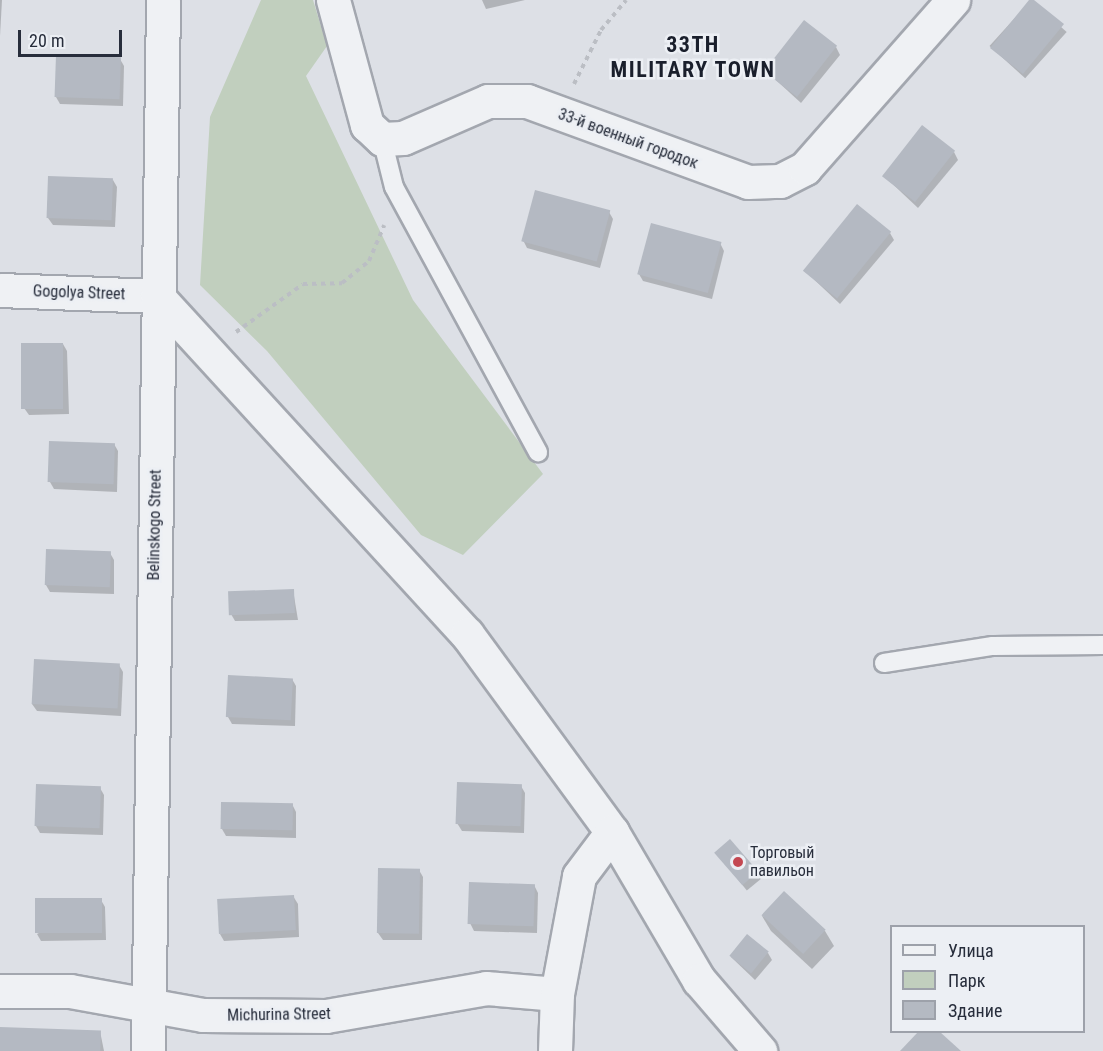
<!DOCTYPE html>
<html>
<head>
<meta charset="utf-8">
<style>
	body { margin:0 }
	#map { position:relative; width:1103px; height:1051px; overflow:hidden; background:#dde0e6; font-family:"Roboto Condensed",sans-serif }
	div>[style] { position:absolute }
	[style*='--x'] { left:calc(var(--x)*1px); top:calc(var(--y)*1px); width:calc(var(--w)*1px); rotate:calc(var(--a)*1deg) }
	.green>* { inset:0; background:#c1cfbe }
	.shadow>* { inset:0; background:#0003; transform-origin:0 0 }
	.building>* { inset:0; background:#b4b9c2; transform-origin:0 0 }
	.path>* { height:4px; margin-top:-2px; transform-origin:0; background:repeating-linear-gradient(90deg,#bbbec4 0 4.5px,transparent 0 9px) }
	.roads { filter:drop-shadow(2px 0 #a3a7af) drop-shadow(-2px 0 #a3a7af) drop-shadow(0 2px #a3a7af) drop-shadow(0 -2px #a3a7af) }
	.service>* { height:18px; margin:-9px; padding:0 9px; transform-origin:9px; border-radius:9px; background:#eff1f4 }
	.minor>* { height:33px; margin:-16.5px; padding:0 16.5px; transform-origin:16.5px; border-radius:16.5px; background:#eff1f4 }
	.dots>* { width:16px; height:16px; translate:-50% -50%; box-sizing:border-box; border:3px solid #eceff4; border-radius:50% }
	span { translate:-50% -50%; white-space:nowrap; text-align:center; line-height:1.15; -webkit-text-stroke:5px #eceff4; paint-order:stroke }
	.street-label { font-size:16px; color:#272d3b }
	.poi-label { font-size:16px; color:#272d3b }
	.left { translate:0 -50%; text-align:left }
	.district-label { font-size:22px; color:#1a1f2c; font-weight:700; letter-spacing:1.5px }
	.legend { position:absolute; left:890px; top:925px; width:195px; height:108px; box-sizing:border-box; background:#eceff4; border:2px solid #9da1aa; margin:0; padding:8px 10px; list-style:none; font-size:18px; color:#272d3b }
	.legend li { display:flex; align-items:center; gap:12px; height:30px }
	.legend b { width:30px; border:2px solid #9da1aa }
	.scale { position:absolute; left:18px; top:30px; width:104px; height:27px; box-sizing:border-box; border:3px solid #272d3b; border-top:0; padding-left:8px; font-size:18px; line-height:21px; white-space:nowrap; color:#272d3b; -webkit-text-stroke:4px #eceff4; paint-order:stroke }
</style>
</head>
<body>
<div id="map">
	<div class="green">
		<i style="clip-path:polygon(261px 0,313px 0,327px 46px,306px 76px,413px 300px,543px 474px,463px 555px,421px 535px,267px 351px,200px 285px,210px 117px)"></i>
	</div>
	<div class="shadow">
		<i style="clip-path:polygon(0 0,2px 0,0 36px)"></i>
		<i style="clip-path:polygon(482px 0,525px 0,486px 9px)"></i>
		<i style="left:1031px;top:0;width:48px;height:62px;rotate:42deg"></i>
		<i style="clip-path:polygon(836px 47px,840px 55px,801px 103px,765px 70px)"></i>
		<i style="clip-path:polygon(57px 57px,120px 59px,124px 66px,123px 106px,60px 104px,56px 97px)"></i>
		<i style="clip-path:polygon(954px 152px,958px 160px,918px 208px,883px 175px)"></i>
		<i style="clip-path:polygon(113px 180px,117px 187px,115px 227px,53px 225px,48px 218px)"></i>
		<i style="clip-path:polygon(609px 212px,613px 219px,600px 268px,527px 248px,523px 240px)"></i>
		<i style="clip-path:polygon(890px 233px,894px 240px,840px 304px,804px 270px)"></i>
		<i style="clip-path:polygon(720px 243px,724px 251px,712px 299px,643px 281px,639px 274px)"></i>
		<i style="clip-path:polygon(63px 344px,67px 351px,69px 414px,29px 415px,24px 408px)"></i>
		<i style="clip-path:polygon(114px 444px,118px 451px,117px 492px,54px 489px,50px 482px)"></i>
		<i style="clip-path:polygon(47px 551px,110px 553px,114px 560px,114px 594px,50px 592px,46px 585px)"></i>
		<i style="clip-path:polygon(293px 590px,298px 620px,235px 621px,231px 614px)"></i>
		<i style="clip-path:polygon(119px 665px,123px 672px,121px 716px,37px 711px,32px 704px)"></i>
		<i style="clip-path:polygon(292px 679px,296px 686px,295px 726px,232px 724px,228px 717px)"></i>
		<i style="clip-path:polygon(521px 786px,525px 793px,524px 833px,462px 831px,457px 823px)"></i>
		<i style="clip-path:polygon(100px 788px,104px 795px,103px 835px,40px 833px,36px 826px)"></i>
		<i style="clip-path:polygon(292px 804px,296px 812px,296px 838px,226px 836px,222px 829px)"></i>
		<i style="left:730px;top:841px;width:49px;height:18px;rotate:51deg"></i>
		<i style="clip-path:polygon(419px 870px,423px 877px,422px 940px,383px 940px,378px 933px)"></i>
		<i style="clip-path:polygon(534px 885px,538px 893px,537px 933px,474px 931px,470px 923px)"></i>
		<i style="clip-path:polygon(293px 896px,298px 904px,299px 937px,224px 941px,220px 934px)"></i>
		<i style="clip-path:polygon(101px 900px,105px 907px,106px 940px,41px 941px,37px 934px)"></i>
		<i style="clip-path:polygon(762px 916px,825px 931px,834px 946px,812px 969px,771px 931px)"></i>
		<i style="clip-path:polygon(768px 953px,772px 960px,755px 980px,731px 957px)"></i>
		<i style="clip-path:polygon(100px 1031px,104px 1051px,0 1051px)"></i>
	</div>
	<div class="building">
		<i style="clip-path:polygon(1029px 0,1034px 0,1064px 24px,1023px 74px,990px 48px)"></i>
		<i style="left:804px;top:20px;width:42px;height:65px;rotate:38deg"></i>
		<i style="left:56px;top:55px;width:65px;height:42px;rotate:2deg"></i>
		<i style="left:922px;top:125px;width:42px;height:65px;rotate:38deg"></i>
		<i style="left:48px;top:176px;width:65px;height:42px;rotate:2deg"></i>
		<i style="left:535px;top:190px;width:78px;height:53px;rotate:15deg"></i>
		<i style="left:857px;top:204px;width:44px;height:86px;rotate:39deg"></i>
		<i style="left:651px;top:223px;width:73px;height:53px;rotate:15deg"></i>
		<i style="left:21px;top:343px;width:42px;height:66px"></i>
		<i style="left:49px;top:441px;width:66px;height:41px;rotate:2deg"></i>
		<i style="left:46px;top:549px;width:65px;height:36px;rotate:2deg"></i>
		<i style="left:294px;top:589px;width:24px;height:66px;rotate:88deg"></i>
		<i style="left:34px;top:659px;width:86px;height:45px;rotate:3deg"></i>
		<i style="left:228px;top:675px;width:65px;height:42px;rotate:3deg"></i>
		<i style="left:457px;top:782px;width:65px;height:42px;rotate:2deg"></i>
		<i style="left:36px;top:784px;width:65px;height:42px;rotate:2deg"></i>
		<i style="left:221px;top:802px;width:72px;height:27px;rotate:1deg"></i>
		<i style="left:730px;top:839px;width:43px;height:21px;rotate:49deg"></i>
		<i style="left:378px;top:868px;width:42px;height:65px;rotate:1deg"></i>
		<i style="left:469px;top:882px;width:66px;height:42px;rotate:2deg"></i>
		<i style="left:784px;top:891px;width:57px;height:33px;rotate:43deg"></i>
		<i style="left:294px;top:895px;width:35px;height:77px;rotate:87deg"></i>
		<i style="left:102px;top:898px;width:35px;height:67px;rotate:90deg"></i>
		<i style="left:747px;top:934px;width:28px;height:28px;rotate:39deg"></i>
		<i style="left:0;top:1027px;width:101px;height:24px;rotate:2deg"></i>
		<i style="clip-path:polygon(918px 1032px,940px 1032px,961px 1051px,900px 1051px)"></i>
	</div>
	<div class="path">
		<i style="--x:574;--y:84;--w:60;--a:-63.4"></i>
		<i style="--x:601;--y:30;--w:39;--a:-50"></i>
		<i style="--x:236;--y:332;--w:82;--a:-35.6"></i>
		<i style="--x:303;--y:284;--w:39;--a:-1"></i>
		<i style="--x:342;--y:283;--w:35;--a:-39"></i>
		<i style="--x:369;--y:261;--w:39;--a:-67"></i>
	</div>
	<div class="roads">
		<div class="service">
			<i style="--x:382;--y:139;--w:49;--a:76"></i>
			<i style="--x:394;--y:187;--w:302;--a:61.5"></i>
			<i style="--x:884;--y:663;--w:110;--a:-8.9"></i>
			<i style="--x:993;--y:646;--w:110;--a:-0.5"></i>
		</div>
		<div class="minor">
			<i style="--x:333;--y:0;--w:130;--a:74.8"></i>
			<i style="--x:367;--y:125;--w:21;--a:43"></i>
			<i style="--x:382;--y:139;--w:21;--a:-3"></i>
			<i style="--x:403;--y:138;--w:93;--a:-23.5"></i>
			<i style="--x:488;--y:101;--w:39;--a:0"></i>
			<i style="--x:527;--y:101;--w:235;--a:20.1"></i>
			<i style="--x:748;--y:182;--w:32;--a:-2"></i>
			<i style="--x:780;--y:181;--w:28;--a:-27"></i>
			<i style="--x:805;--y:168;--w:224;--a:-48.6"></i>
			<i style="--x:0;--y:290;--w:157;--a:2.2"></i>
			<i style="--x:157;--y:296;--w:459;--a:47.5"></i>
			<i style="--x:467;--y:634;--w:245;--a:53.8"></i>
			<i style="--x:612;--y:832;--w:172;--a:59.6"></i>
			<i style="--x:699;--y:980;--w:94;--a:49.3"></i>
			<i style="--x:0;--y:991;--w:70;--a:0"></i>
			<i style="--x:70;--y:991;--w:135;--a:10.2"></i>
			<i style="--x:203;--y:1015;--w:123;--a:0.5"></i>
			<i style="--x:326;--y:1016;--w:162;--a:-9.9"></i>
			<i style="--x:486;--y:988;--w:71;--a:4.8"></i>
			<i style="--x:148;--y:1051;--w:1051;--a:-89.18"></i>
			<i style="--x:555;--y:1051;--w:57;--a:-88"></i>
			<i style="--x:557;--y:994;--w:120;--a:-79.4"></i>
			<i style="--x:579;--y:876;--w:55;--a:-53.1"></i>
		</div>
	</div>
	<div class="dots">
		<i style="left:738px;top:862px;background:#c44852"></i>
	</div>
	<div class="street-label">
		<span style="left:628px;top:139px;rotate:20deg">33-й военный городок</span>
		<span style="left:79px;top:293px;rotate:2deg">Gogolya Street</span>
		<span style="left:155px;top:525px;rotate:-89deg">Belinskogo Street</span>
		<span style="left:279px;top:1015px;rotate:-1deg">Michurina Street</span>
	</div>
	<div class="poi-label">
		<span class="left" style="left:750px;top:862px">Торговый<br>павильон</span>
	</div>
	<div class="district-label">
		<span style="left:693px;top:57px">33TH<br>MILITARY TOWN</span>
	</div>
	<ul class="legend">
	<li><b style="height:8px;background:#eff1f4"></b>Улица</li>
	<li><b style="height:16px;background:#c1cfbe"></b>Парк</li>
	<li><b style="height:16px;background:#b4b9c2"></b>Здание</li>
	</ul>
	<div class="scale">20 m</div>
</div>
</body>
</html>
